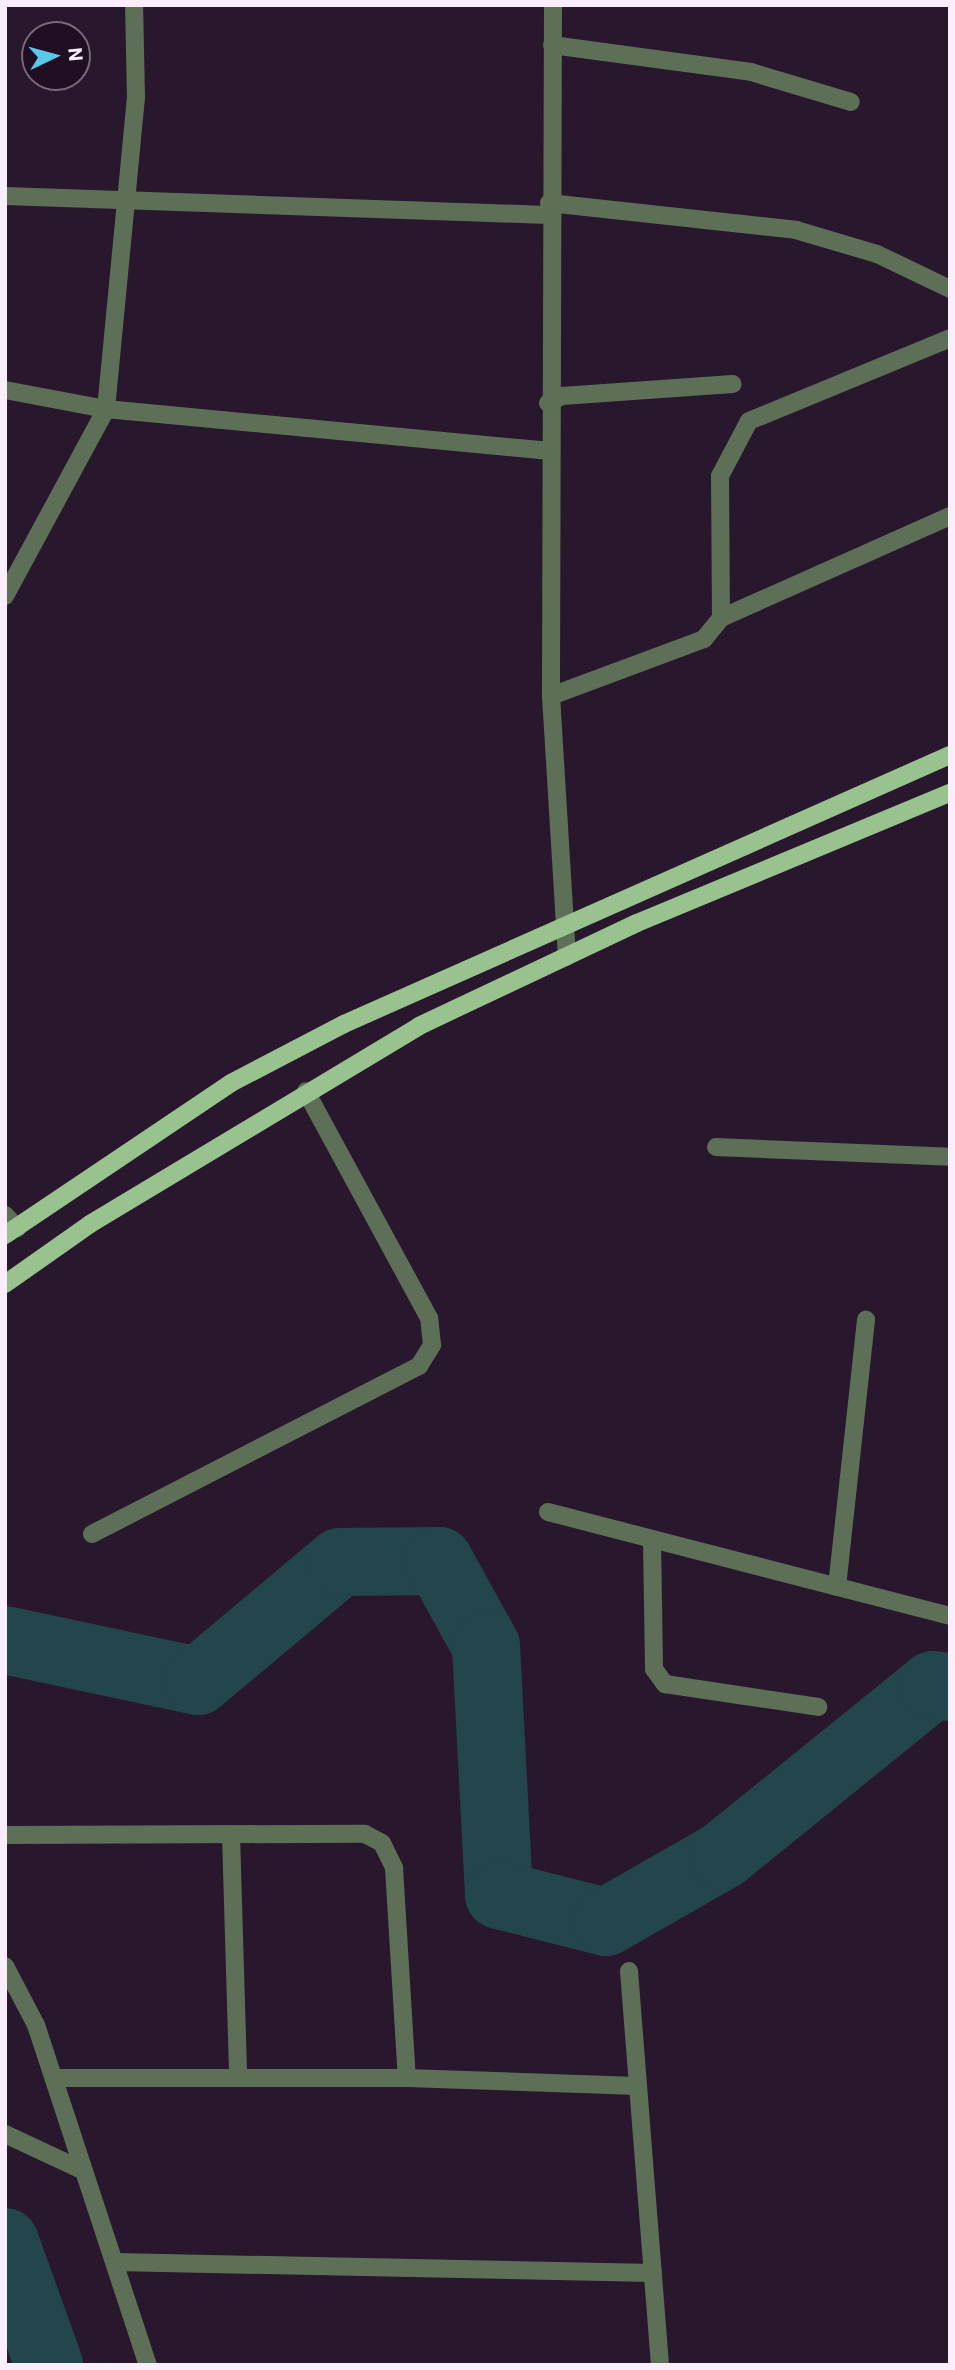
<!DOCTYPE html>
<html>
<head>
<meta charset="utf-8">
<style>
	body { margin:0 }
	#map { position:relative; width:955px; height:2370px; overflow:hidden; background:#29182d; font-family:Roboto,sans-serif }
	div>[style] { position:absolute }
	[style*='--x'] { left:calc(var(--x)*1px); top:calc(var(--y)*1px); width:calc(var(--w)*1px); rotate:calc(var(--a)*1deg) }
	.river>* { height:68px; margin:-34px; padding:0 34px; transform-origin:34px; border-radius:34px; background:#23454c }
	.street>* { height:18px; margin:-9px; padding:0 9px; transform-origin:9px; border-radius:9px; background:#5d7057 }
	.primary>* { height:18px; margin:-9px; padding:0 9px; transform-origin:9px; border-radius:9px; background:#99c38e }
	span { translate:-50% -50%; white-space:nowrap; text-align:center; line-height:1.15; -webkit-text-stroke:5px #200e23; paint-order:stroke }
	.frame { position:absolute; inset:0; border:7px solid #faeefd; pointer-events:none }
	.north { position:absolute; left:21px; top:21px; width:70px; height:70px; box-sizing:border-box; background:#200e23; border:2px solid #77687a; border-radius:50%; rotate:85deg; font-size:19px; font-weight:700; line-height:28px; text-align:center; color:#faeefd }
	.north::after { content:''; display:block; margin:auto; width:24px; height:32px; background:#5cc7e8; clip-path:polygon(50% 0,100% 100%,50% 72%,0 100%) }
</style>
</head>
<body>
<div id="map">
	<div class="river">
		<i style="--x:5;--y:1640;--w:197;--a:12"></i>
		<i style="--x:198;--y:1681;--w:185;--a:-40"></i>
		<i style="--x:340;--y:1562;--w:99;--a:-0.6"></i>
		<i style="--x:439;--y:1561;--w:97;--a:61.1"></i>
		<i style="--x:486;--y:1646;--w:249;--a:87"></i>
		<i style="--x:499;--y:1895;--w:110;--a:14.2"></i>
		<i style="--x:606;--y:1922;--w:135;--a:-29.8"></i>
		<i style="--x:723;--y:1855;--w:270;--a:-39"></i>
		<i style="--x:933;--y:1685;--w:17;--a:7"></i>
		<i style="--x:5;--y:2242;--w:131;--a:70.3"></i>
	</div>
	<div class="street">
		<i style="--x:553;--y:5;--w:691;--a:90.17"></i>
		<i style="--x:551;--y:696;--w:261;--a:86.5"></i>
		<i style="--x:552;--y:45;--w:201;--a:7.7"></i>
		<i style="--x:751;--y:72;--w:104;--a:16.7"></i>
		<i style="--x:5;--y:196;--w:543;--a:2"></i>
		<i style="--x:549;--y:203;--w:248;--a:6.2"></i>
		<i style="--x:796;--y:230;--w:84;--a:16.5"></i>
		<i style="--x:877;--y:254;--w:81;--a:25.6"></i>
		<i style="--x:5;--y:390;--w:103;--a:10.7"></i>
		<i style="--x:106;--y:409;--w:444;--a:5.4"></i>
		<i style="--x:548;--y:403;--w:16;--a:-27"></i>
		<i style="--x:562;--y:396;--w:171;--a:-4"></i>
		<i style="--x:5;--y:596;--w:213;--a:-61.6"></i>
		<i style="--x:106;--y:409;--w:313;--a:-84.5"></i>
		<i style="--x:136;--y:97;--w:92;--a:-91.2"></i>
		<i style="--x:721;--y:618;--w:251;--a:-24"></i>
		<i style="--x:551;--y:696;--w:163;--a:-20.4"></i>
		<i style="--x:704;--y:639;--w:27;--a:-51"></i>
		<i style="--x:721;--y:618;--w:142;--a:-90.4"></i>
		<i style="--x:720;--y:476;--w:62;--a:-62.2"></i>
		<i style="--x:749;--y:421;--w:217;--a:-22.4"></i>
		<i style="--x:716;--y:1147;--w:234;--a:2.4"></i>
		<i style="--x:5;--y:1215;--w:18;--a:47"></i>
		<i style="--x:548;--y:1512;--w:415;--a:14.5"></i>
		<i style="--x:92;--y:1534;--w:368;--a:-27.2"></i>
		<i style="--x:419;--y:1366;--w:25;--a:-58"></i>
		<i style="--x:432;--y:1345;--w:27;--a:-96"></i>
		<i style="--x:429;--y:1318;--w:258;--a:-118.5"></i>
		<i style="--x:652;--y:1539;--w:130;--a:89.1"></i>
		<i style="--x:654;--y:1669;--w:19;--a:54"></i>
		<i style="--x:665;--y:1684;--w:155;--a:8.5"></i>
		<i style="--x:837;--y:1587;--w:269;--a:-83.8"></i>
		<i style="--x:5;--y:1835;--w:360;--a:-0.2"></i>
		<i style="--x:365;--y:1834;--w:19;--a:28"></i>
		<i style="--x:382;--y:1843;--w:28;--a:64"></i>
		<i style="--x:394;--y:1868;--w:210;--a:86.5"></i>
		<i style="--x:231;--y:1835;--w:243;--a:88.3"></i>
		<i style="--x:5;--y:1966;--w:67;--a:62.3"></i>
		<i style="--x:36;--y:2025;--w:358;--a:71.8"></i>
		<i style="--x:629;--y:1971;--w:395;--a:85.5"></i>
		<i style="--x:54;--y:2078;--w:353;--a:0"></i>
		<i style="--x:407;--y:2078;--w:231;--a:2"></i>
		<i style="--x:5;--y:2134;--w:87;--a:25.1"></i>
		<i style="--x:115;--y:2262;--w:538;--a:1.17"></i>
	</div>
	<div class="primary">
		<i style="--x:5;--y:1235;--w:272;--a:-33.9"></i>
		<i style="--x:231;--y:1083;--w:127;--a:-27.6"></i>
		<i style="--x:344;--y:1024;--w:663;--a:-23.94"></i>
		<i style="--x:5;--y:1284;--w:104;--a:-35.2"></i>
		<i style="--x:90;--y:1224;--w:384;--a:-31"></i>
		<i style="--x:419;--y:1026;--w:241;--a:-25.3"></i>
		<i style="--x:637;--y:923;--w:339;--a:-22.6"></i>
	</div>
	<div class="frame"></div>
	<div class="north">N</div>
</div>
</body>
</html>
